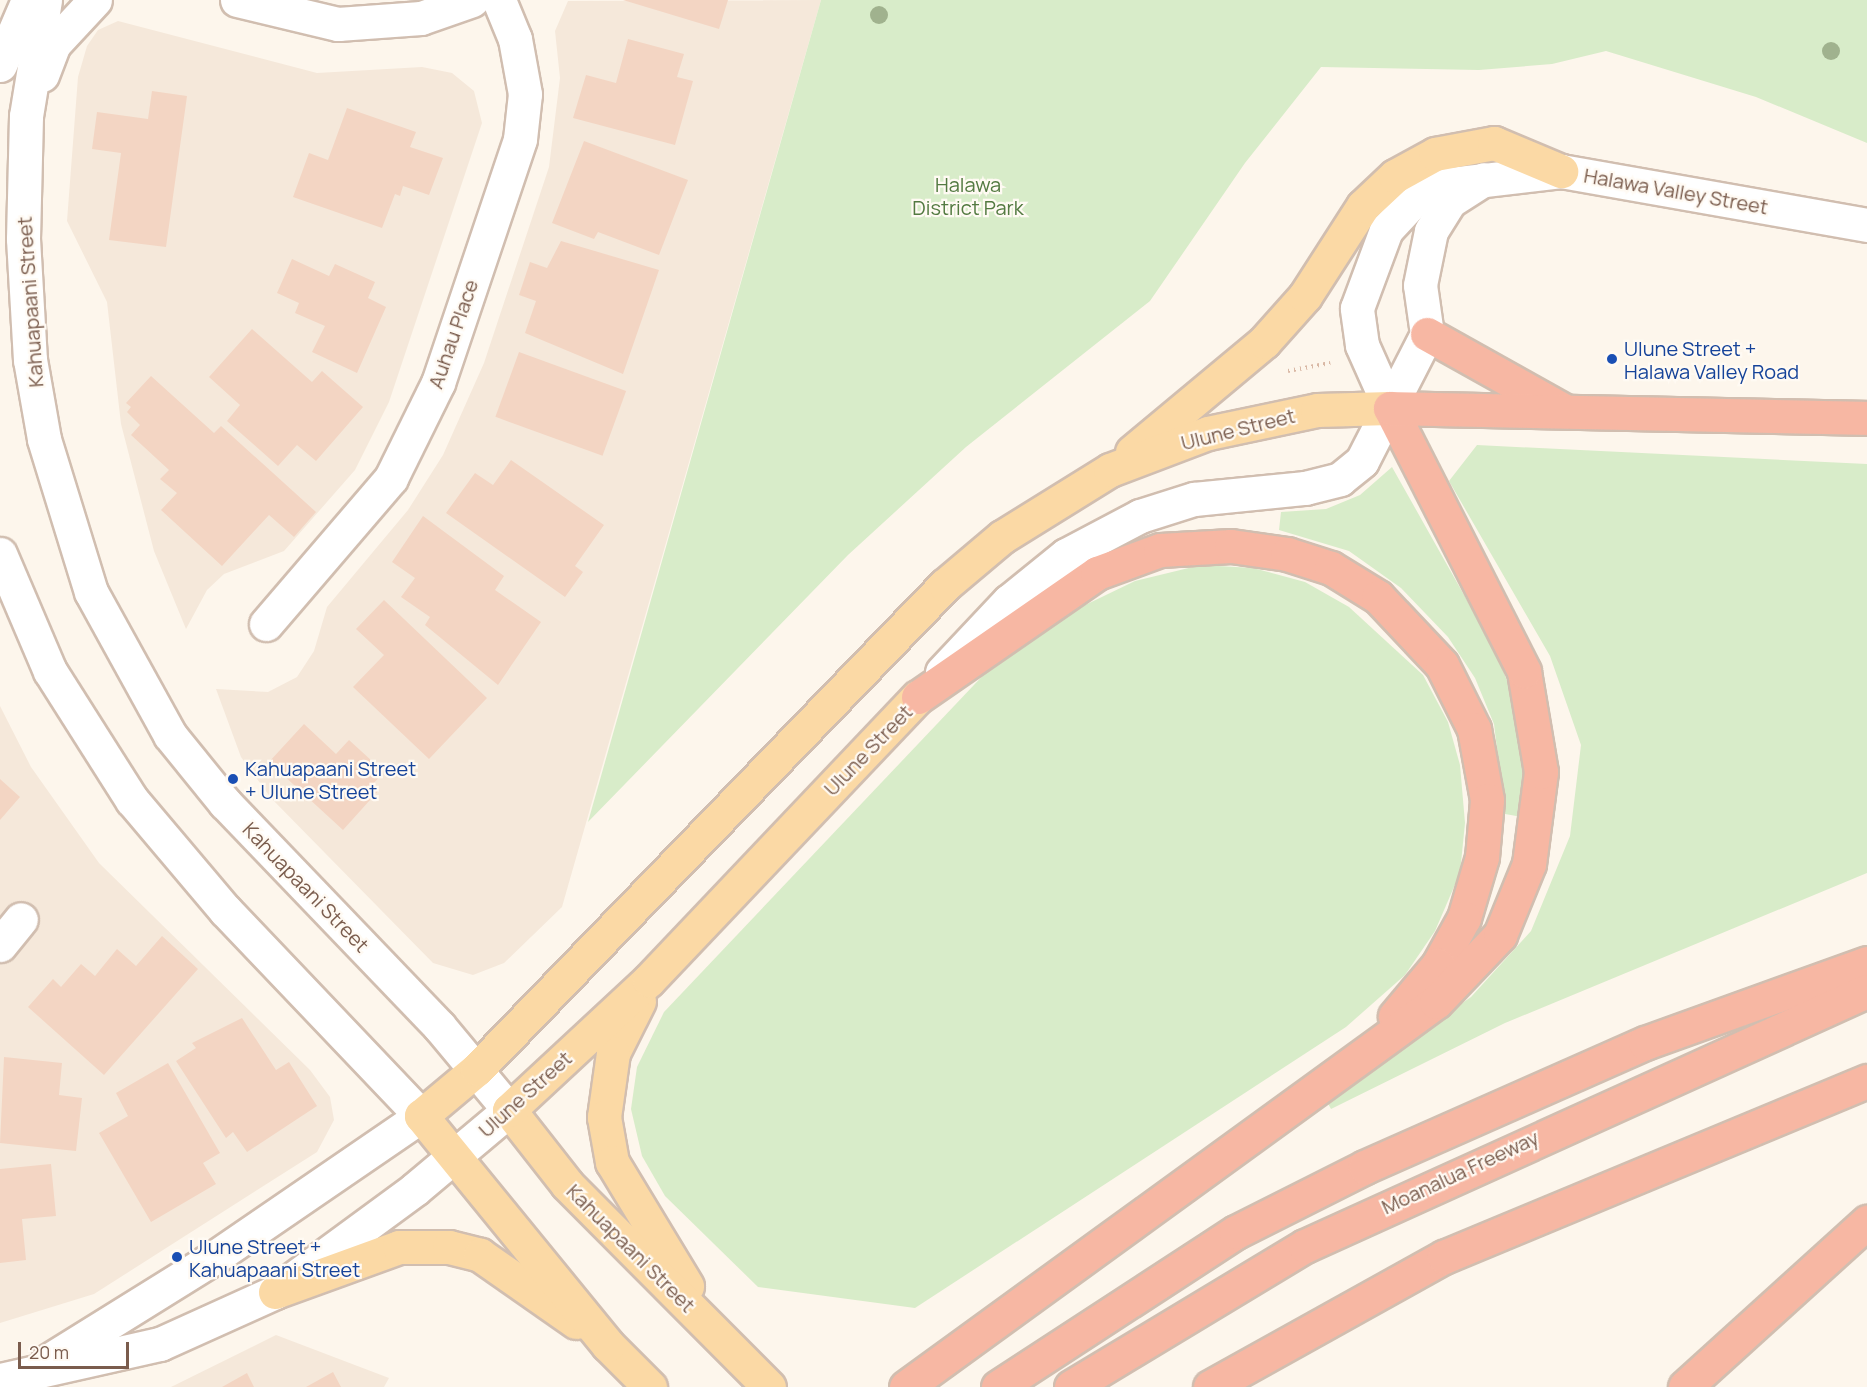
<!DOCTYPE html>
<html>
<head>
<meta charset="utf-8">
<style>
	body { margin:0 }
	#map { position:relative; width:1867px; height:1387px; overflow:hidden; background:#fdf6ec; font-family:Manrope,sans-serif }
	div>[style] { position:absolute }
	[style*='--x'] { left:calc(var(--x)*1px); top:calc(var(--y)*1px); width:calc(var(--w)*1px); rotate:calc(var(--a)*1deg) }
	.residential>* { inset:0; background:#f5e8da }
	.green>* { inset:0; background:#d8ecc9 }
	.building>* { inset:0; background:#f3d5c3; transform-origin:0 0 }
	.path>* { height:4px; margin-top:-2px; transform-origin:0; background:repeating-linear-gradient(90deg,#d9b8a5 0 1.5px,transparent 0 6px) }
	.roads { filter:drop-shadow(2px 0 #d1beb0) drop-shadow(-2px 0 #d1beb0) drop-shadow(0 2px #d1beb0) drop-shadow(0 -2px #d1beb0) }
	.minor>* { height:33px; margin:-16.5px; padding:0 16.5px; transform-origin:16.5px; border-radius:16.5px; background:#fff }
	.major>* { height:33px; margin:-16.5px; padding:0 16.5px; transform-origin:16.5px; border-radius:16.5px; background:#fbd9a5 }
	.highway>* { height:33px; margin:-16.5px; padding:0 16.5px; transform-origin:16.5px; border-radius:16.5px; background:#f7b7a3 }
	.trees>* { width:18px; height:18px; margin:-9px; border-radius:50%; background:#a0b28e }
	.dots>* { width:16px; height:16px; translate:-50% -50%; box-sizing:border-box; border:3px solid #fffaf3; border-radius:50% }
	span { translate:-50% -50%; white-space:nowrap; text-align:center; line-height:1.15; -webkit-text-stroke:4.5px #fffaf3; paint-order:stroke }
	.park-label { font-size:20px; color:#537a41 }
	.street-label { font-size:20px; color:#7a5c4d }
	.transit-label { font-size:20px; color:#164399 }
	.left { translate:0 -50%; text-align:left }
	.scale { position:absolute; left:18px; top:1342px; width:111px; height:27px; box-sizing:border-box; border:3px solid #7a5c4d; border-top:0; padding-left:8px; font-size:18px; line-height:21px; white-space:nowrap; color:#7a5c4d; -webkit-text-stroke:4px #fffaf3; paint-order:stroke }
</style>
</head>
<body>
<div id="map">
	<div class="residential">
		<i style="clip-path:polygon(821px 0,562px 907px,504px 963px,473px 975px,433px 963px,271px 798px,241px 757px,216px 689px,268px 692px,297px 677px,314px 651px,327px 607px,408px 510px,443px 455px,484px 363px,549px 167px,560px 78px,555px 31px,568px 1px)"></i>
		<i style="clip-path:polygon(118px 21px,317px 73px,422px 67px,452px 73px,474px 91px,482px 123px,389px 402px,355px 470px,284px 551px,224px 574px,207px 590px,186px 629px,154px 551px,121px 424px,107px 302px,67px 221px,78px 77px,87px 46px,98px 30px)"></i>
		<i style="clip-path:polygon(0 706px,31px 767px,99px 863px,310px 1070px,330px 1097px,334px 1120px,317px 1152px,94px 1294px,0 1323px)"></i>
		<i style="clip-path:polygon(276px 1335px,389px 1378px,384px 1387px,171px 1387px)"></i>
	</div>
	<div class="green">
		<i style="clip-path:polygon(821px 0,1867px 0,1867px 143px,1756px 97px,1606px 51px,1552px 64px,1479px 70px,1321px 67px,1245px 163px,1150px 301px,966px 447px,848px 555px,588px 822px)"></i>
		<i style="clip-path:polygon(1477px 445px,1867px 464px,1867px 873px,1505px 1023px,1331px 1109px,1325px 1098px,1471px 997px,1531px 931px,1570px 836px,1581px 745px,1550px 656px,1449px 481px)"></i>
		<i style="clip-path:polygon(1392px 467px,1495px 650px,1515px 701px,1524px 754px,1522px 817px,1505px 814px,1494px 724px,1475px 678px,1448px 637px,1401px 588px,1349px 551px,1279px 530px,1281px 512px,1326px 509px,1360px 495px)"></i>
		<i style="clip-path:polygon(1201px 565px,1253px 568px,1305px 582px,1349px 607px,1423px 675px,1448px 722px,1460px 765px,1465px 823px,1460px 873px,1435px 931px,1405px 975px,1346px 1027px,915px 1308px,758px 1287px,665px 1196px,642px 1156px,631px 1109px,637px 1067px,664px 1012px,991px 667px,1052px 621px,1135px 581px)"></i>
	</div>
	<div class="building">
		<i style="clip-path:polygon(623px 0,728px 0,719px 29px)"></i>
		<i style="clip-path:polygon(628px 39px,684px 54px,677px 77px,693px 81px,675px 145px,573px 118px,586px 75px,616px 83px)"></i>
		<i style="clip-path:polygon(152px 91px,187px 96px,166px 247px,109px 240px,121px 153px,92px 149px,97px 112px,148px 119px)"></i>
		<i style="clip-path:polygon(347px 108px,416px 132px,410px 147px,443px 158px,429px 195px,403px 186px,400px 196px,395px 194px,382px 228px,293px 197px,309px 153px,328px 160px)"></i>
		<i style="clip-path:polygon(584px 141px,688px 180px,659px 255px,598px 232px,594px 239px,552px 223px)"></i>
		<i style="clip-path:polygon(561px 241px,659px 270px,623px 374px,525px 333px,536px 301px,519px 295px,530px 262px,547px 268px)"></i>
		<i style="clip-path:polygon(292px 259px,329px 276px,335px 264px,375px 282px,368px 298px,386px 307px,357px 373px,312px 352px,325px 326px,295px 313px,299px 303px,277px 293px)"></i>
		<i style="clip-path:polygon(252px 329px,312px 382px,322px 371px,363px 407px,316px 461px,297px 445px,278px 466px,227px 421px,240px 405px,209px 377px)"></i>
		<i style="left:519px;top:352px;width:114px;height:69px;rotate:20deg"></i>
		<i style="clip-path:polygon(151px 376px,214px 433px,221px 426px,316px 512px,294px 537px,269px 515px,222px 566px,161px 510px,177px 493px,160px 479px,169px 470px,131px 435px,140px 425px,127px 412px,131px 407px,126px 403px)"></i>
		<i style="clip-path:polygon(511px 460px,604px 525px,575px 566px,583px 572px,565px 597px,446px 513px,475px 473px,493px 485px)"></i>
		<i style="clip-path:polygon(423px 516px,504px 576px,495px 590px,541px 622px,498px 685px,425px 625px,430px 617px,401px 597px,415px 578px,392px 562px)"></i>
		<i style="clip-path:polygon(384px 600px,487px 698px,429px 759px,353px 687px,384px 655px,356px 629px)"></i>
		<i style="clip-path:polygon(304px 724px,336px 754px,349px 740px,384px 772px,373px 784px,379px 790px,343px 830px,269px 762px)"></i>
		<i style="clip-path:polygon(0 779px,20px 797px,0 820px)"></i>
		<i style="clip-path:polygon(162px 936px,198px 969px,104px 1075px,28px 1007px,53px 979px,61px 987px,81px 964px,95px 976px,117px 949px,136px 966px)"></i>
		<i style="clip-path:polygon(242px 1018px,276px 1070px,289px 1062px,317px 1106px,247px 1152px,233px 1132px,226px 1138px,176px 1061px,196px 1048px,192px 1043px)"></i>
		<i style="clip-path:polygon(4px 1057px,62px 1063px,59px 1095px,82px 1098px,76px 1151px,0 1143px)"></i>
		<i style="clip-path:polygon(168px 1063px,220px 1153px,203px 1163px,216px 1184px,151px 1222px,99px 1133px,128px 1116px,116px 1093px)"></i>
		<i style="clip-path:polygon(51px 1164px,56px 1216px,22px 1219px,26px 1260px,0 1263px,0 1169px)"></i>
		<i style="clip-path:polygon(333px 1372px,341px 1387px,306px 1387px)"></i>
		<i style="clip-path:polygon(247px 1373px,254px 1387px,222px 1387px)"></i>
	</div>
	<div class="path">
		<i style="--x:1288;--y:371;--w:43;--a:-10.8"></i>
	</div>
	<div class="roads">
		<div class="minor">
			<i style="--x:237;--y:0;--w:104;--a:13.4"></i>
			<i style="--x:338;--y:24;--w:83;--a:-4.1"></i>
			<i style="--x:421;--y:18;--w:54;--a:-19.4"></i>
			<i style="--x:0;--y:65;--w:71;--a:-66.7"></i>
			<i style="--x:42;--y:75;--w:33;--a:-69"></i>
			<i style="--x:54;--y:44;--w:60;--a:-47"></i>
			<i style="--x:1390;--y:408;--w:69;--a:-114"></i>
			<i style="--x:1362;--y:345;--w:37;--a:-98"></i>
			<i style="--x:1357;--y:308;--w:83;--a:-69.6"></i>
			<i style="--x:1386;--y:230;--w:40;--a:-47"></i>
			<i style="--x:1413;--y:201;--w:33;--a:-29"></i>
			<i style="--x:1442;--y:185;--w:120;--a:-6.7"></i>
			<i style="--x:1561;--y:171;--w:311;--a:10"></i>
			<i style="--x:0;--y:554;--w:127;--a:66.9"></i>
			<i style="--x:50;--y:671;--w:153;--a:57.6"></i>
			<i style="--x:132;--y:800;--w:144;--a:49.8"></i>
			<i style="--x:225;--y:910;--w:284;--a:46.4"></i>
			<i style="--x:421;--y:1116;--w:250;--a:145.6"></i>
			<i style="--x:215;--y:1257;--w:197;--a:148.1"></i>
			<i style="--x:266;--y:624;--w:192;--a:-49.4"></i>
			<i style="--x:391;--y:478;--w:106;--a:-63.7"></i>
			<i style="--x:438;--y:383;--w:257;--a:-71.4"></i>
			<i style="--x:520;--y:139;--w:45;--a:-83.7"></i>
			<i style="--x:525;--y:94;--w:56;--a:-100.3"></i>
			<i style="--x:515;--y:39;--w:42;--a:-112.3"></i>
			<i style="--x:942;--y:672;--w:98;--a:-46.7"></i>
			<i style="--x:1009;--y:601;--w:73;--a:-38.9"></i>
			<i style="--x:1066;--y:555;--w:84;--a:-27.8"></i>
			<i style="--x:1140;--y:516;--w:57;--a:-17.5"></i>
			<i style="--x:1194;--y:499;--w:112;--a:-5.7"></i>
			<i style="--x:1305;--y:488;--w:36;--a:-14"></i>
			<i style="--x:1340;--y:479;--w:28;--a:-39"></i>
			<i style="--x:1362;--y:461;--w:143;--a:-62.9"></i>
			<i style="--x:1427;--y:334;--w:49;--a:-98.1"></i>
			<i style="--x:1420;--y:285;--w:55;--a:-78.5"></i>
			<i style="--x:1431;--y:231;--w:36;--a:-58"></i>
			<i style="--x:1450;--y:201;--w:40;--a:-32.9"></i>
			<i style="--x:0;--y:945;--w:33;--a:-51"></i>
			<i style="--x:0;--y:1380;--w:164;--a:-12.7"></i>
			<i style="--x:160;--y:1344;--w:126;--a:-24.3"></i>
			<i style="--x:275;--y:1292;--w:174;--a:-36.3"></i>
			<i style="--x:415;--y:1189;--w:123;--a:-40"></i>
			<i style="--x:509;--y:1110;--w:109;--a:-129.8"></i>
			<i style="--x:439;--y:1026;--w:309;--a:-133.8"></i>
			<i style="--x:225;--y:803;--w:87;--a:-129"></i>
			<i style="--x:170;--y:735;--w:163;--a:-118.9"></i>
			<i style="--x:91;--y:592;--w:160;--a:-107.1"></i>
			<i style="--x:44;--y:439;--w:80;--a:-100"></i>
			<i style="--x:30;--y:360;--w:121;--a:-93.3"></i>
			<i style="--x:23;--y:239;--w:123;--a:-88.6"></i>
			<i style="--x:26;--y:116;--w:118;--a:-80.7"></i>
		</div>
		<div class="major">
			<i style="--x:1132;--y:452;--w:172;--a:-39.8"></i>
			<i style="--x:1264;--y:342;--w:62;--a:-48.3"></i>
			<i style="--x:1305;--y:296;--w:107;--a:-57.2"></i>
			<i style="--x:1363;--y:206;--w:44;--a:-43.2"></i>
			<i style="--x:1395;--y:176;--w:46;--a:-28.8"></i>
			<i style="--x:1435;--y:154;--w:60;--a:-10.6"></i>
			<i style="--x:1494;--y:143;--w:73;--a:22.7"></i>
			<i style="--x:639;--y:1001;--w:58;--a:116.6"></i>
			<i style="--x:613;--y:1053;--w:65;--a:98"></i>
			<i style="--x:604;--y:1117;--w:46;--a:79.9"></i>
			<i style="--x:612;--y:1162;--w:145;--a:58.8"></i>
			<i style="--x:275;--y:1292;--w:132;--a:-19.9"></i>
			<i style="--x:399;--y:1247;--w:50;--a:0"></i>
			<i style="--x:449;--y:1247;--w:32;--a:14"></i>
			<i style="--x:480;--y:1255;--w:117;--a:34.9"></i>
			<i style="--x:650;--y:1387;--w:59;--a:-135"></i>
			<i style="--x:608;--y:1345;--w:296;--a:-129.2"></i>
			<i style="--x:421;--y:1116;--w:73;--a:-40"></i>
			<i style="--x:477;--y:1069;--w:673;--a:-45.96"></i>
			<i style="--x:945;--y:585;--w:75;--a:-40.1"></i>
			<i style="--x:1002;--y:537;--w:127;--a:-31.8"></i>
			<i style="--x:1110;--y:470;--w:105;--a:-20.7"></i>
			<i style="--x:1208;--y:433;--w:111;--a:-11.9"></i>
			<i style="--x:1317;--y:410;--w:73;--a:-1.6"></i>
			<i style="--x:769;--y:1387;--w:286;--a:-134.9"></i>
			<i style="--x:567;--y:1184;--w:94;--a:-128.1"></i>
			<i style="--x:509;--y:1110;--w:191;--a:-42.9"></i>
			<i style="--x:649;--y:980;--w:390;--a:-46.5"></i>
		</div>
		<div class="highway">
			<i style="--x:1427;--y:334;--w:154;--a:29.2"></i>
			<i style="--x:918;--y:697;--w:218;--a:-34.7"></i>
			<i style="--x:1097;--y:573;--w:67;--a:-20.1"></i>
			<i style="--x:1160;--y:550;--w:71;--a:-3.2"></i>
			<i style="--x:1231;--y:546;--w:57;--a:8.1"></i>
			<i style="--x:1287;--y:554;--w:46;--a:17.7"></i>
			<i style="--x:1331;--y:568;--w:55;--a:31.7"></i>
			<i style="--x:1378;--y:597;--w:93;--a:46.7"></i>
			<i style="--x:1442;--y:665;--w:72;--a:63.4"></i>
			<i style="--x:1474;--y:729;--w:72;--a:79.6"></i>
			<i style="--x:1487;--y:800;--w:57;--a:95"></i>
			<i style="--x:1482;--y:857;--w:64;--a:106.4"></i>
			<i style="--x:1464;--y:918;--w:54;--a:119"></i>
			<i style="--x:1438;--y:965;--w:67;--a:130.1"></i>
			<i style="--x:906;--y:1387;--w:655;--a:-36"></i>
			<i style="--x:1436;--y:1002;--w:93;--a:-46.3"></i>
			<i style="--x:1500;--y:935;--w:77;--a:-67.8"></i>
			<i style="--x:1529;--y:864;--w:93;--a:-82.6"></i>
			<i style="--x:1541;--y:772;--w:102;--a:-99.6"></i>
			<i style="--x:1524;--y:671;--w:295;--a:-117"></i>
			<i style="--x:1390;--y:408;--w:477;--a:1.2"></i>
			<i style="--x:998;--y:1387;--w:284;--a:-33.1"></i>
			<i style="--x:1236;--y:1232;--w:144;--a:-26.7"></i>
			<i style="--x:1365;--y:1167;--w:306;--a:-23.9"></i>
			<i style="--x:1645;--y:1043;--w:236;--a:-19.8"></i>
			<i style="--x:1071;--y:1387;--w:273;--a:-31.1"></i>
			<i style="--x:1305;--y:1246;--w:617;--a:-24.41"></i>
			<i style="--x:1210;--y:1387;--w:268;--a:-29.1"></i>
			<i style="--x:1444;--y:1257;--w:458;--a:-22.6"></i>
			<i style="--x:1685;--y:1387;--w:246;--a:-42.2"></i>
		</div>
	</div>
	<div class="trees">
		<i style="left:879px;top:15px"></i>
		<i style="left:1831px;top:51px"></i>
	</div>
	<div class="dots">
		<i style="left:1612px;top:359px;background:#1a4fb4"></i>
		<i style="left:233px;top:779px;background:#1a4fb4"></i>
		<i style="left:177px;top:1257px;background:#1a4fb4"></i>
	</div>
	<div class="park-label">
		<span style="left:968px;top:196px">Halawa<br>District Park</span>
	</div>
	<div class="street-label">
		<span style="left:1676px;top:191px;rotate:10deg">Halawa Valley Street</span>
		<span style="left:30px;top:302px;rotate:-94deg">Kahuapaani Street</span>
		<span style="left:453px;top:334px;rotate:-71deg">Auhau Place</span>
		<span style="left:1238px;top:429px;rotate:-14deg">Ulune Street</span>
		<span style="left:868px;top:750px;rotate:-46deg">Ulune Street</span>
		<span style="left:306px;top:887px;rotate:46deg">Kahuapaani Street</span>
		<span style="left:525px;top:1094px;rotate:-42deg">Ulune Street</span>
		<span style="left:1460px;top:1172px;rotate:-25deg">Moanalua Freeway</span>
		<span style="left:631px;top:1248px;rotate:45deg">Kahuapaani Street</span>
	</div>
	<div class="transit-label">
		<span class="left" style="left:1624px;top:360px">Ulune Street +<br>Halawa Valley Road</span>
		<span class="left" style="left:245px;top:780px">Kahuapaani Street<br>+ Ulune Street</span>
		<span class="left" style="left:189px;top:1258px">Ulune Street +<br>Kahuapaani Street</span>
	</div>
	<div class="scale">20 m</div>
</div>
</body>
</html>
